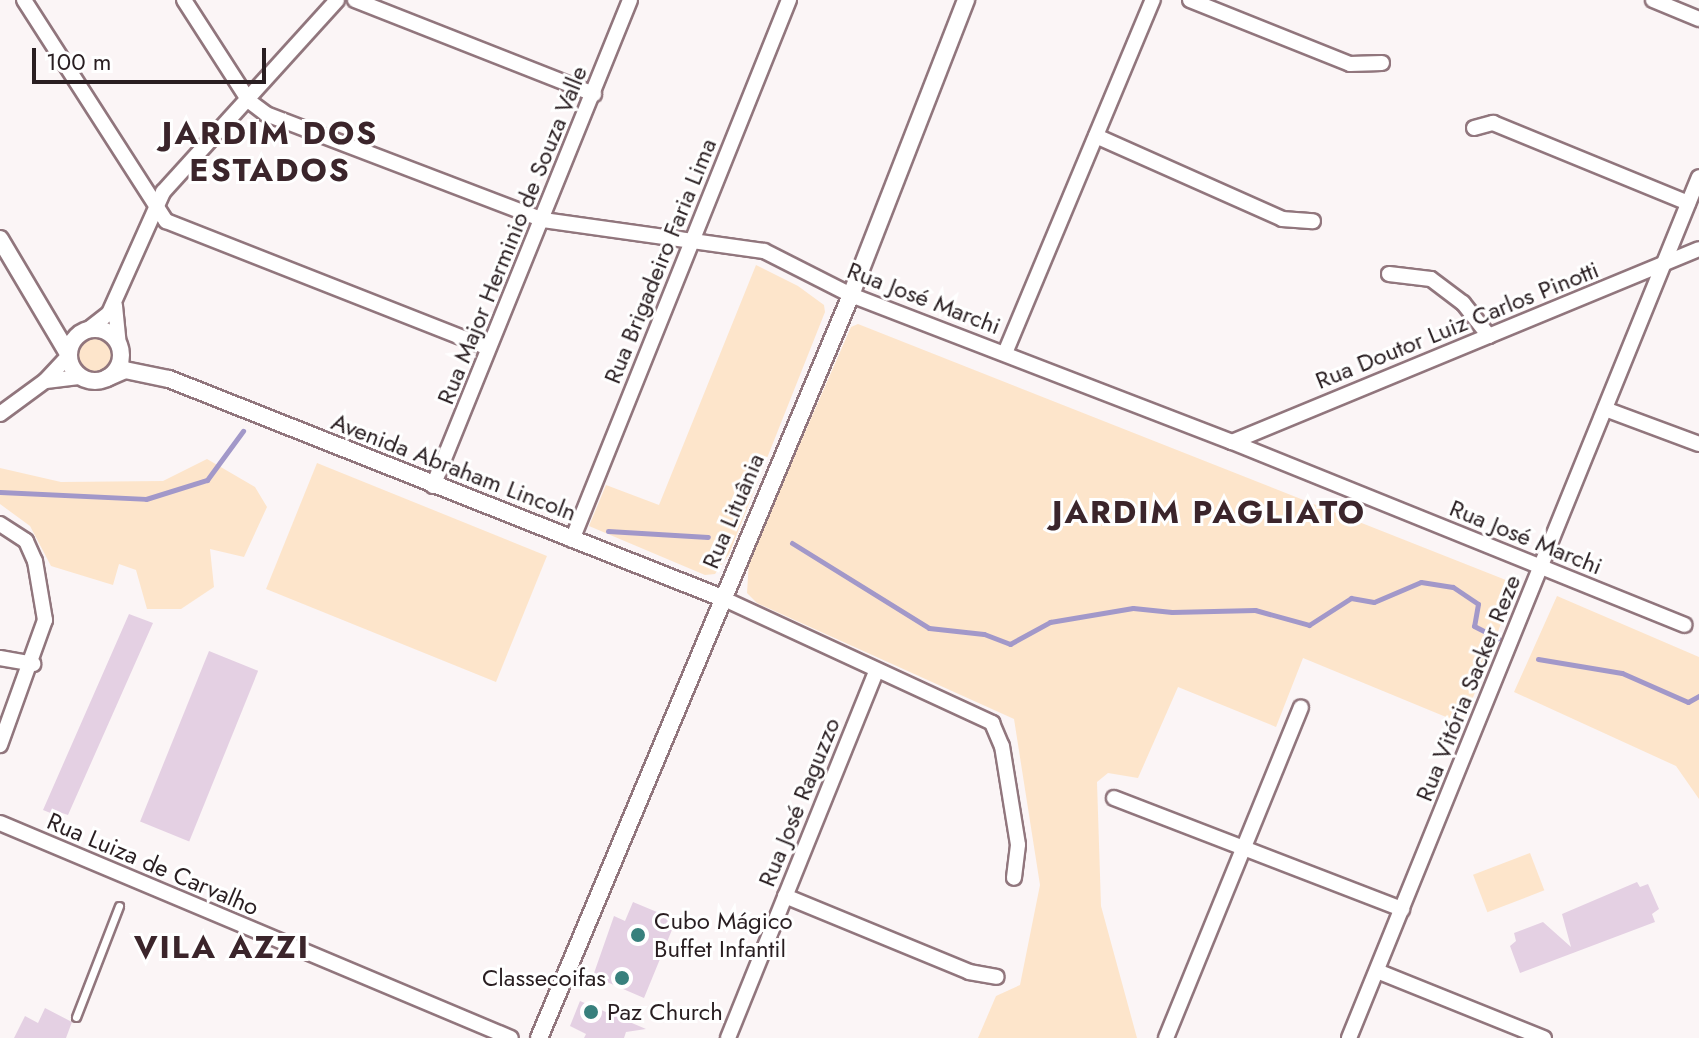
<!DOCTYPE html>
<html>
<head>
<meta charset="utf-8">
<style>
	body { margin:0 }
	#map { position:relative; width:1699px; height:1038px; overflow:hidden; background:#fbf5f6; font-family:Jost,sans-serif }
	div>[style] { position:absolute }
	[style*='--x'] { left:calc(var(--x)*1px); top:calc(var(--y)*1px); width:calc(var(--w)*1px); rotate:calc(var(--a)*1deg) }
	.green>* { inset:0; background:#fde5cb; transform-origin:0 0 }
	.round { border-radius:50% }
	.stream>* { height:5px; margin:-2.5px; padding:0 2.5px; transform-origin:2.5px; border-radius:2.5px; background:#a298c9 }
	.building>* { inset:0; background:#e4d0e3; transform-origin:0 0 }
	.roads { filter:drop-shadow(2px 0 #91767d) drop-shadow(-2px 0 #91767d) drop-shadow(0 2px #91767d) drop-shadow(0 -2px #91767d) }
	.service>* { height:7px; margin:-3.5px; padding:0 3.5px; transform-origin:3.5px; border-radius:3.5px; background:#fff }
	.minor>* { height:14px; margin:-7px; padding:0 7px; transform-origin:7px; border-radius:7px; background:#fff }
	.tertiary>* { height:16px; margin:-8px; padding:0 8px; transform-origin:8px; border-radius:8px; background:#fff }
	.tertiary>.ring { margin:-8px; padding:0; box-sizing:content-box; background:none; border:16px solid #fff; border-radius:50% }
	.dots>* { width:22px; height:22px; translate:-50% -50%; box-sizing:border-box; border:4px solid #fff; border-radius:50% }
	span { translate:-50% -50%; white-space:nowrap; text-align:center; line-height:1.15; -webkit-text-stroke:6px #fff; paint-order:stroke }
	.street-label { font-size:24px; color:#291e21 }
	.poi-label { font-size:24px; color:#291e21 }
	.left { translate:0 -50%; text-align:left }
	.right { translate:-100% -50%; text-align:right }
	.district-label { font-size:32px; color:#3b252b; font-weight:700; letter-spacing:2px }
	.scale { position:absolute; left:32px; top:48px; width:234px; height:36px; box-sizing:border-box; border:4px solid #291e21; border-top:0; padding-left:10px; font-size:24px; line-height:28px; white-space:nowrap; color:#291e21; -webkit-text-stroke:6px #fff; paint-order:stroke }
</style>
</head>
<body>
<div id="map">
	<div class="green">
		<i style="clip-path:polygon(756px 265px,798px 286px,824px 305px,825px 312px,729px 554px,715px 574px,705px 575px,589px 526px,606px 485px,659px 505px)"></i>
		<i style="clip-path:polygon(858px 324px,1516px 584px,1463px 724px,1303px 658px,1276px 727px,1178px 687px,1138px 778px,1108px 773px,1097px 782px,1101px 906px,1137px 1038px,978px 1038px,996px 996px,1020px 985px,1040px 885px,1014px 719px,757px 603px,747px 593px,749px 560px,851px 327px)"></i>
		<i class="round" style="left:77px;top:336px;width:36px;height:36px"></i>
		<i style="clip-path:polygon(207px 459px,255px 487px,267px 507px,244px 557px,210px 549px,214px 587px,181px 609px,147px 609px,136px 570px,119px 564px,113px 585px,51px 566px,30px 526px,0 504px,0 468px,61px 482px,163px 481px)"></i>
		<i style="left:317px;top:463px;width:248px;height:136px;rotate:22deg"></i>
		<i style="clip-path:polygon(1557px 596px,1699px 657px,1699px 799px,1676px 766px,1514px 692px)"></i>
		<i style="left:1530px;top:853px;width:40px;height:61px;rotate:69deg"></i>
	</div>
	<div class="stream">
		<i style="--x:0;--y:492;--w:146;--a:2.7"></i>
		<i style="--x:146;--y:499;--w:64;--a:-17.3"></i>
		<i style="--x:207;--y:480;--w:61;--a:-53.7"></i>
		<i style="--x:608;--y:531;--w:100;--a:3.4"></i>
		<i style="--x:792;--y:543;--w:161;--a:31.8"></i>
		<i style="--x:929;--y:628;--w:55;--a:6.2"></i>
		<i style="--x:984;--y:634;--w:28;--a:21"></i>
		<i style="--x:1010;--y:644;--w:46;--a:-28.8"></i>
		<i style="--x:1050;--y:622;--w:84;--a:-9.6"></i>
		<i style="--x:1133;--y:608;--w:39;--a:6"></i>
		<i style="--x:1172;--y:612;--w:83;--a:-1.4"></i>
		<i style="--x:1255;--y:610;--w:56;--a:15.5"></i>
		<i style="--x:1309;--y:625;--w:50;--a:-32.7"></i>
		<i style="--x:1351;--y:598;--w:23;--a:10"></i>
		<i style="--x:1374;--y:602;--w:51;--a:-23.1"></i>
		<i style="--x:1421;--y:582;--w:32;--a:9"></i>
		<i style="--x:1453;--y:587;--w:30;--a:34"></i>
		<i style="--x:1478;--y:604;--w:22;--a:100"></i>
		<i style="--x:1474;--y:626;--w:27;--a:27"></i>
		<i style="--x:1538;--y:659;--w:85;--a:9.5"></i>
		<i style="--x:1622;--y:673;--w:72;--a:23.7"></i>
		<i style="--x:1688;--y:702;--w:13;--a:-29"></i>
	</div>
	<div class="building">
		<i style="clip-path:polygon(129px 614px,153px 623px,68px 815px,59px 812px,58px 816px,43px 810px)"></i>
		<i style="left:209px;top:651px;width:53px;height:184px;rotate:22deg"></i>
		<i style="clip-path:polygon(1637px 882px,1640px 887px,1648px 884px,1659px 909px,1652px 914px,1655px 922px,1520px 973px,1510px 946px,1516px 941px,1514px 933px,1543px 922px,1571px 947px,1562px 914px)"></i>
		<i style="clip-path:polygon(633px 902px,676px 920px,644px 998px,593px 976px,614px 916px,625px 921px)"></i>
		<i style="clip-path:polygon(580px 1001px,646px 1029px,626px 1032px,624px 1038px,584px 1038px,586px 1034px,570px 1026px)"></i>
		<i style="clip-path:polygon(45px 1008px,72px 1022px,66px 1038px,14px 1038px,25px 1016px,38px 1023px)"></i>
	</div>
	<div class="roads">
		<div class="service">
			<i style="--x:76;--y:1017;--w:119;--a:-68.8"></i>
		</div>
		<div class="minor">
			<i style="--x:24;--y:0;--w:263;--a:57.3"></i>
			<i style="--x:166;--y:221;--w:346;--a:21.5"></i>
			<i style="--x:184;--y:0;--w:120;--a:57.2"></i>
			<i style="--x:249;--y:101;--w:21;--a:37"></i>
			<i style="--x:266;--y:114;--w:297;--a:20.9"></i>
			<i style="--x:543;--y:220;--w:223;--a:8"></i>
			<i style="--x:764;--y:251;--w:97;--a:26.8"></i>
			<i style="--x:851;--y:295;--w:408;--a:21.1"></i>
			<i style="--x:1232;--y:442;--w:488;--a:22"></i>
			<i style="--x:355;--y:0;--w:257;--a:21.5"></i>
			<i style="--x:1190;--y:0;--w:172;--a:21.8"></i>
			<i style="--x:1350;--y:64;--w:32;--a:-2"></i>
			<i style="--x:1653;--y:0;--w:50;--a:22.4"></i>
			<i style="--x:1474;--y:128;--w:20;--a:-15"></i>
			<i style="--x:1493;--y:123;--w:211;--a:22.3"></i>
			<i style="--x:1096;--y:136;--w:204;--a:24"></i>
			<i style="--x:1282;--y:219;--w:31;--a:4"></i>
			<i style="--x:1389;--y:274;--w:42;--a:6.8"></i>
			<i style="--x:1431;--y:279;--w:40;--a:37"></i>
			<i style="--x:1463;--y:303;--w:42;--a:51.8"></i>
			<i style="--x:115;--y:306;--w:40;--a:84.3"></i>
			<i style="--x:90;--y:328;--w:24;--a:-38"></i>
			<i style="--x:109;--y:313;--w:133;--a:-65.9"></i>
			<i style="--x:163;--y:192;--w:259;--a:-47.8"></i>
			<i style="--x:1005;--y:353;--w:383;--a:-67.3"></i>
			<i style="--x:46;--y:381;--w:35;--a:-7"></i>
			<i style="--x:1605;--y:409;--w:100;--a:20.4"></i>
			<i style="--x:0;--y:414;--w:56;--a:-36.3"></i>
			<i style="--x:45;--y:381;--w:35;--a:-47"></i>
			<i style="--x:1232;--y:442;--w:505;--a:-22.45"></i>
			<i style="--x:433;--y:486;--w:524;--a:-67.93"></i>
			<i style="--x:0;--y:524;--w:31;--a:33"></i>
			<i style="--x:26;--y:541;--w:22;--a:66"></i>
			<i style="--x:35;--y:561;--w:60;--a:80.4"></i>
			<i style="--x:45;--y:620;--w:133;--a:109.8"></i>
			<i style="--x:572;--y:540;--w:582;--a:-68.11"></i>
			<i style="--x:722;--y:598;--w:298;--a:24.8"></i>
			<i style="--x:992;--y:723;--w:25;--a:67"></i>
			<i style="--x:1002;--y:746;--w:100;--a:80.8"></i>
			<i style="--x:1018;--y:845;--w:33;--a:97"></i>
			<i style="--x:0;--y:658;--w:34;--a:10"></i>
			<i style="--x:1114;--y:798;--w:309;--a:21.1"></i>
			<i style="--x:0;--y:823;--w:554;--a:22.82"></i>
			<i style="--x:785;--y:896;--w:199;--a:22.4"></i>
			<i style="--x:969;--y:972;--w:28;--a:10"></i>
			<i style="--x:1377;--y:971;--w:180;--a:21.9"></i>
			<i style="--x:728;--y:1038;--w:395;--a:-68"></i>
			<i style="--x:1166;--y:1038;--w:357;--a:-67.8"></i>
			<i style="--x:1349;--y:1038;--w:929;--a:-67.88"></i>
		</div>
		<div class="tertiary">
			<i style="--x:0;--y:239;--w:135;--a:59.3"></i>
			<i class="ring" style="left:69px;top:329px;width:36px;height:36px"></i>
			<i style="--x:107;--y:378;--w:20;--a:-24"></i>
			<i style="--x:125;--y:370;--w:45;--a:11.6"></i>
			<i style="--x:169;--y:379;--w:595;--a:21.6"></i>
			<i style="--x:539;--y:1038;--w:806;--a:-67.22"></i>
			<i style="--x:851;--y:295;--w:317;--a:-68.7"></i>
		</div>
	</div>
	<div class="dots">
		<i style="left:638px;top:935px;background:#38807d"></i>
		<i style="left:622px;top:978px;background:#38807d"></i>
		<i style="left:591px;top:1012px;background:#38807d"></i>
	</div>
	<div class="street-label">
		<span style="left:512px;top:235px;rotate:-68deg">Rua Major Herminio de Souza Valle</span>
		<span style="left:660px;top:261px;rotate:-68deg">Rua Brigadeiro Faria Lima</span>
		<span style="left:924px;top:298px;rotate:21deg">Rua José Marchi</span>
		<span style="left:1457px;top:325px;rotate:-22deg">Rua Doutor Luiz Carlos Pinotti</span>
		<span style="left:454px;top:467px;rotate:21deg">Avenida Abraham Lincoln</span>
		<span style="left:733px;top:511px;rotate:-67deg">Rua Lituânia</span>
		<span style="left:1526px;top:537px;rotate:22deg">Rua José Marchi</span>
		<span style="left:1468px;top:688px;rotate:-68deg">Rua Vitória Sacker Reze</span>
		<span style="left:799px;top:802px;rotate:-68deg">Rua José Raguzzo</span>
		<span style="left:153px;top:864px;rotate:23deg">Rua Luiza de Carvalho</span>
	</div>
	<div class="poi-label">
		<span class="left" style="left:654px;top:935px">Cubo Mágico<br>Buffet Infantil</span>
		<span class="right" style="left:606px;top:978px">Classecoifas</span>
		<span class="left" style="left:607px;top:1012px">Paz Church</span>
	</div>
	<div class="district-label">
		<span style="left:270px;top:152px">JARDIM DOS<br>ESTADOS</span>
		<span style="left:1209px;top:512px">JARDIM PAGLIATO</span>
		<span style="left:222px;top:947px">VILA AZZI</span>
	</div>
	<div class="scale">100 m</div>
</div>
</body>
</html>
